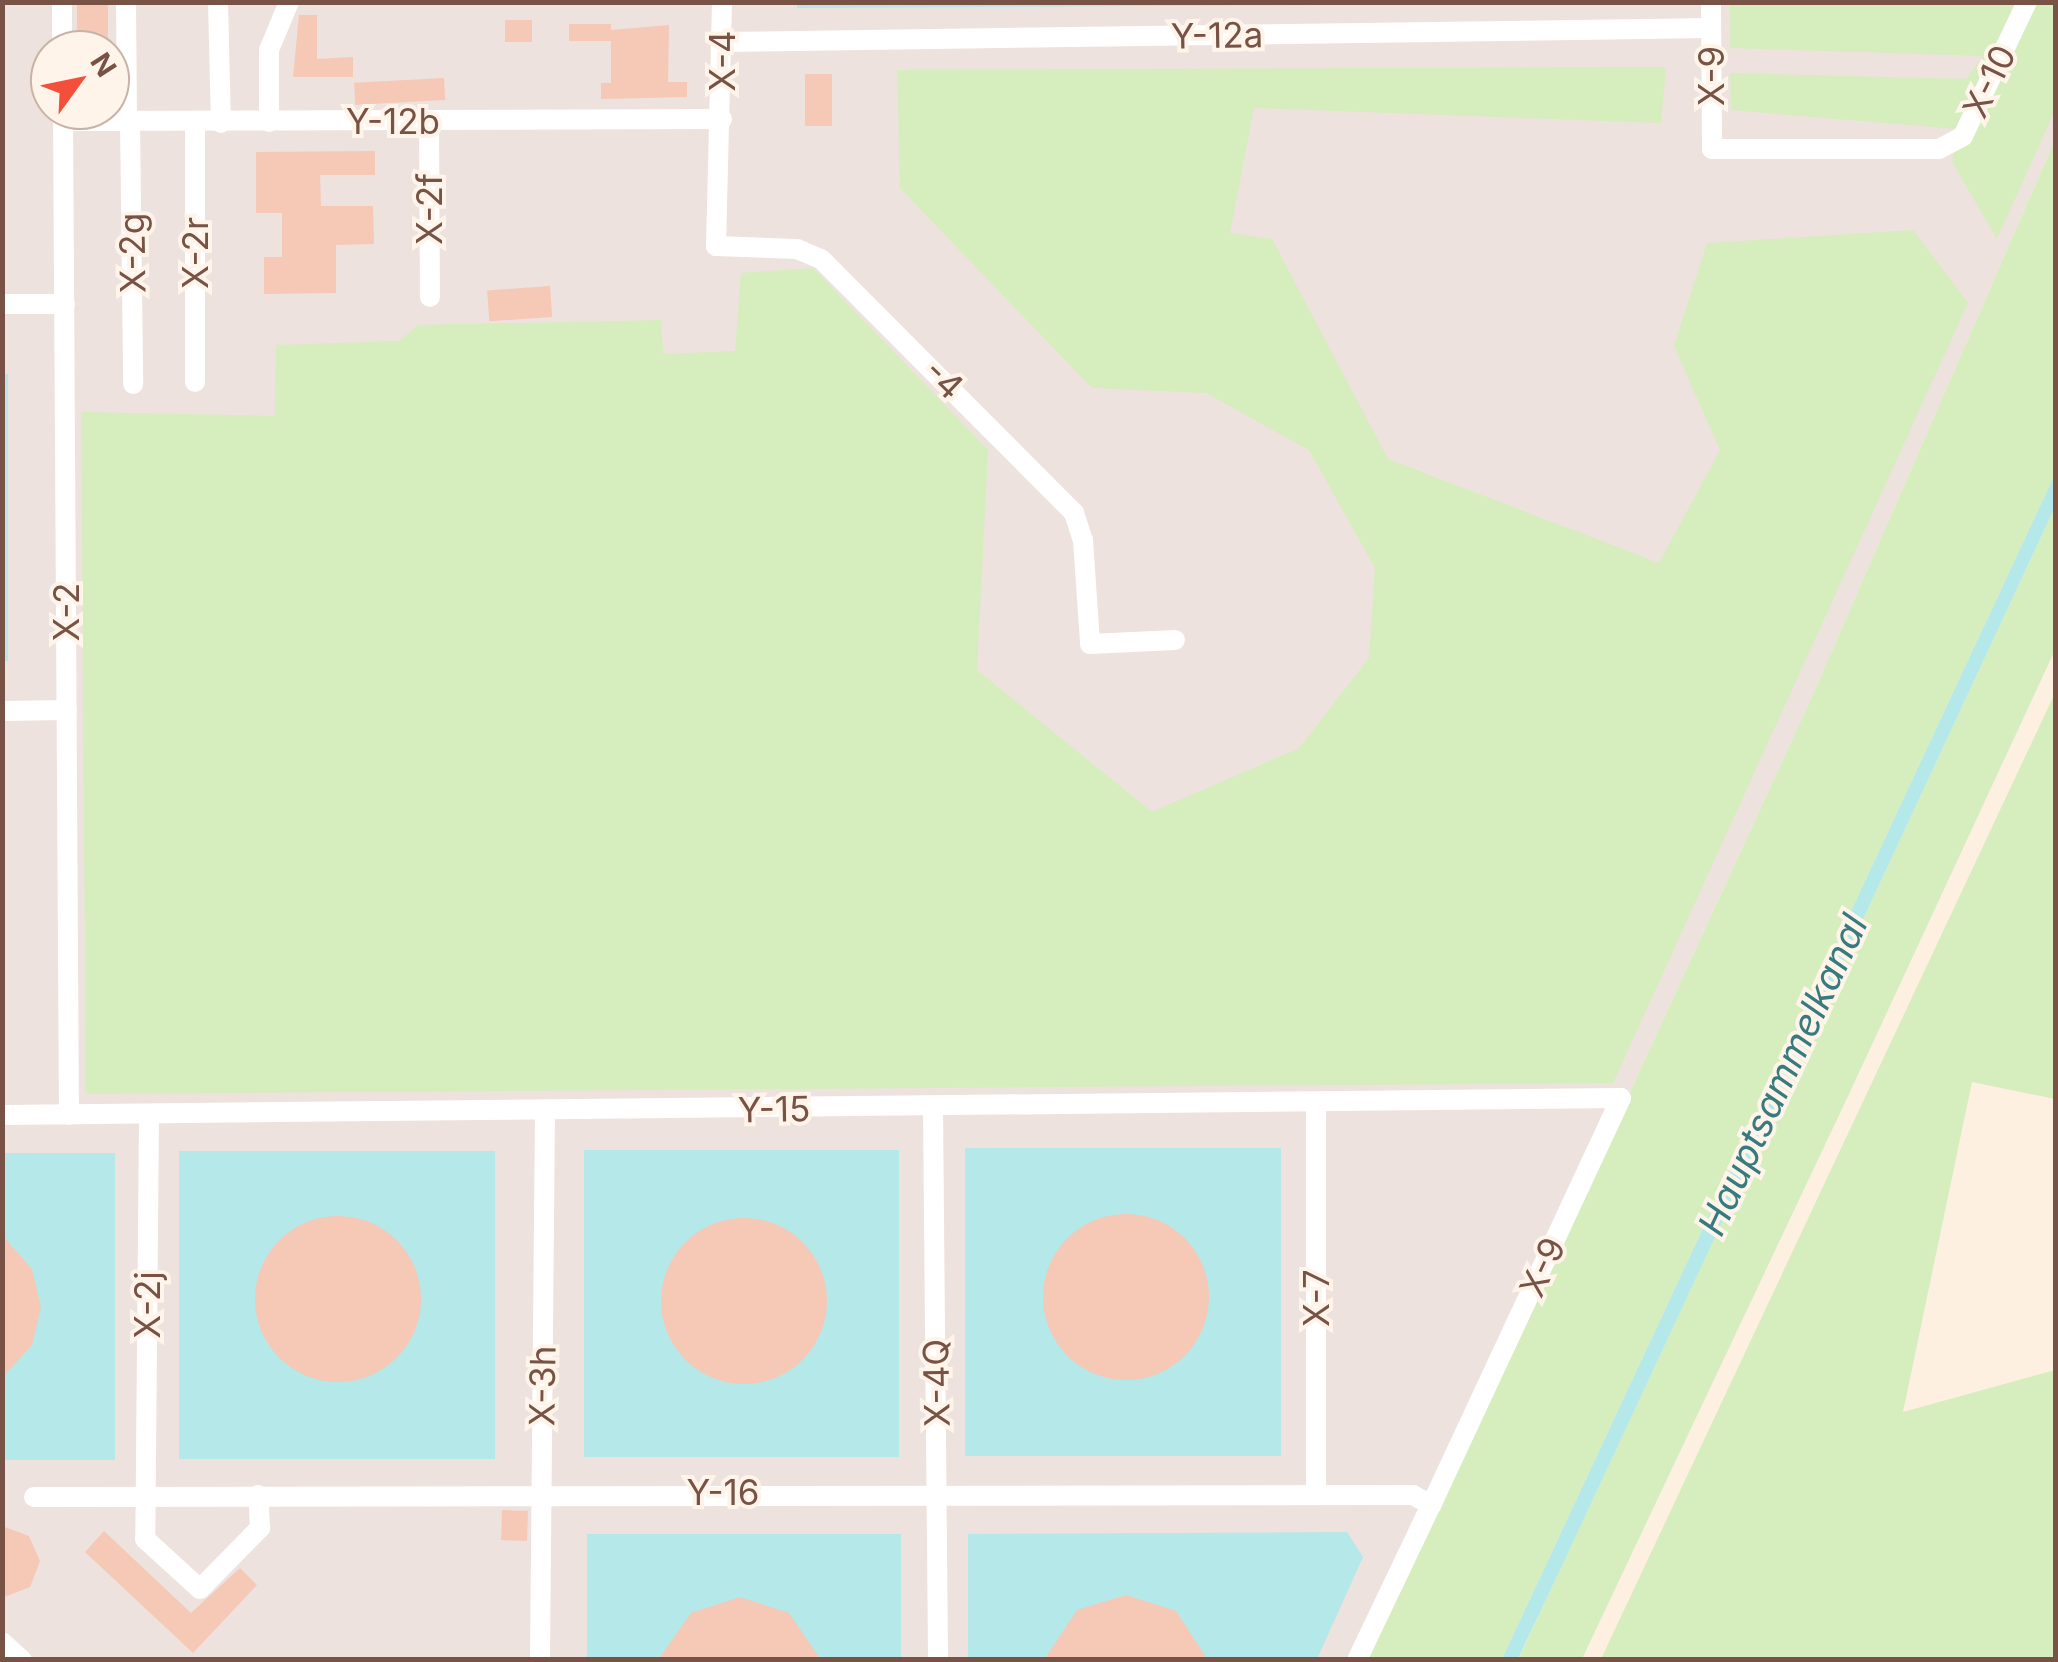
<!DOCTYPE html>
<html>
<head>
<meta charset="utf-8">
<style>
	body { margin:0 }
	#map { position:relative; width:2058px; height:1662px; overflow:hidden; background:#fef0e1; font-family:Inter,sans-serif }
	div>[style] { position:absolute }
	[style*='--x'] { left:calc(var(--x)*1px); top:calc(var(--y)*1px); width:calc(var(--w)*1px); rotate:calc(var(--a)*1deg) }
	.industrial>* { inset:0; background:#ede2dd }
	.green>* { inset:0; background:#d6edbe }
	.water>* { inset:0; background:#b4e8e9; transform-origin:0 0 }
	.building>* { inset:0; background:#f6c8b6; transform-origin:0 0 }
	.round { border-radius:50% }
	.minor>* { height:20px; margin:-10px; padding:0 10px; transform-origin:10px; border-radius:10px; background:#fff }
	span { translate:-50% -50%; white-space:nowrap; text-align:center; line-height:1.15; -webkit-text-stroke:8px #fff4e9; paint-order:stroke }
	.street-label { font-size:35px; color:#785245 }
	.water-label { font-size:38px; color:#387b7e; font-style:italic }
	.frame { position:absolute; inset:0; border:5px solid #785245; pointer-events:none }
	.north { position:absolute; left:30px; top:30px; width:100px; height:100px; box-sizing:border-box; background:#fff4e9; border:2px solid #c9b3a7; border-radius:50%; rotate:57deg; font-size:28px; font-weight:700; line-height:40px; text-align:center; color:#785245 }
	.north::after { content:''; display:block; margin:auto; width:35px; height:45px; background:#f44f3a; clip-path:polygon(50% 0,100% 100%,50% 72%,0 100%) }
</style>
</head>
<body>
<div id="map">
	<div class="industrial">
		<i style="clip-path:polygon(evenodd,3px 3px,2055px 3px,2055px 140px,1811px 699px,1368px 1659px,3px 1660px,3px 3px,50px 50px,110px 50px,110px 110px,50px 110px,50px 50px)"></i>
	</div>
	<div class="green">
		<i style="clip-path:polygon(1730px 3px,2055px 3px,2055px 110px,1997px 239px,1952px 162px,1958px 129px,1731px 110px,1730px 73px,1966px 79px,1983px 56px,1730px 48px)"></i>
		<i style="clip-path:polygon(1666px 67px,1661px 123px,1254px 108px,1230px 233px,1272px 239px,1388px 459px,1659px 563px,1720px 450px,1674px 346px,1707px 243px,1913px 230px,1968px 303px,1613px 1083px,86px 1094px,81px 412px,275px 416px,276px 345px,399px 341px,418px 325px,661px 320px,663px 354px,735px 351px,741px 273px,813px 268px,988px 450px,977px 670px,1152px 812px,1299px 748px,1369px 658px,1375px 568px,1309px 450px,1206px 393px,1092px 388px,900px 188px,897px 70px)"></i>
		<i style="clip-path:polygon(2055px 140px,2055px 474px,1502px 1659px,1368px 1660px,1811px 699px)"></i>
		<i style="clip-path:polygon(2055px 507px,2055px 650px,1850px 1092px,1582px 1659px,1518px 1660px)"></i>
		<i style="clip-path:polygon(2055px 693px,2055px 1099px,1972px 1082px,1903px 1412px,2055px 1370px,2055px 1659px,1601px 1659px)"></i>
	</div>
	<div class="water">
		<i style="clip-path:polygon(1635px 3px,797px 8px,797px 2px)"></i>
		<i style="clip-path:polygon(3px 374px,8px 374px,8px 661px,2px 661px)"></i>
		<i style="clip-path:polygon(2055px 474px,2055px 507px,1561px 1568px,1518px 1659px,1502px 1659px)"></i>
		<i style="left:1281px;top:1148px;width:308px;height:316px;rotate:90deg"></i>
		<i style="left:899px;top:1150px;width:307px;height:315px;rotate:90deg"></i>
		<i style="left:495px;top:1151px;width:308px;height:316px;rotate:90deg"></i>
		<i style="left:115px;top:1153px;width:307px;height:113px;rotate:90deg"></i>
		<i style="clip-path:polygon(1347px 1532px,1363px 1557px,1317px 1659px,968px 1659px,968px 1534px)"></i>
		<i style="left:901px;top:1534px;width:125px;height:314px;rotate:90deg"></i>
	</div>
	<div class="building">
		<i style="left:77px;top:2px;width:31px;height:48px"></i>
		<i style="clip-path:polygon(299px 15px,317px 15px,317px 59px,353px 57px,353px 77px,293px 77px)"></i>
		<i style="left:505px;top:20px;width:27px;height:22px"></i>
		<i style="clip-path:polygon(569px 24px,611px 24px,611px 30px,669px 25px,668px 82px,687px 82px,687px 97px,601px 99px,601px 83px,611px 83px,611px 41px,569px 41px)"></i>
		<i style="left:805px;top:74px;width:27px;height:52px"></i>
		<i style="left:444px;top:78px;width:22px;height:90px;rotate:87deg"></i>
		<i style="clip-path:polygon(375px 151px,375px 175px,320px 175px,321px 206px,373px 206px,374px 244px,336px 245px,336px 293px,264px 294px,264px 257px,282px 257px,282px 213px,256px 213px,256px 152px)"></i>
		<i style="left:550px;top:286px;width:31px;height:63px;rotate:86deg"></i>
		<i class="round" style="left:1043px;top:1214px;width:166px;height:166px"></i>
		<i class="round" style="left:255px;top:1216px;width:166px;height:166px"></i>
		<i class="round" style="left:661px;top:1218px;width:166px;height:166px"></i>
		<i style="clip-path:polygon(2px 1235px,32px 1269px,41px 1307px,32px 1345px,2px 1378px)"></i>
		<i style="left:528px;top:1511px;width:30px;height:26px;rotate:92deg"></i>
		<i style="clip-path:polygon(2px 1526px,29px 1536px,40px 1561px,30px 1587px,2px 1598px)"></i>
		<i style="clip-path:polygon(104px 1531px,191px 1613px,240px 1568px,257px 1585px,193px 1653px,85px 1552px)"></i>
		<i style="clip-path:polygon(1126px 1595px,1176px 1611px,1208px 1660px,1044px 1660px,1077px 1610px)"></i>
		<i style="clip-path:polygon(740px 1597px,789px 1613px,821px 1660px,658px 1660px,691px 1613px)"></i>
	</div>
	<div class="minor">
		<i style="--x:62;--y:2;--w:48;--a:90"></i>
		<i style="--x:126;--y:2;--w:119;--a:89.5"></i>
		<i style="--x:218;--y:2;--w:121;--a:88.6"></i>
		<i style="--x:722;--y:2;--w:244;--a:91.4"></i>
		<i style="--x:716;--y:246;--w:81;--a:2.1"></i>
		<i style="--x:797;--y:249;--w:26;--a:23"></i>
		<i style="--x:821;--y:259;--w:359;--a:45.1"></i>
		<i style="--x:1074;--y:513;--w:28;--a:72"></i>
		<i style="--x:1083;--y:540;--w:104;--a:86.1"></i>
		<i style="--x:1090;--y:644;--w:85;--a:-2.7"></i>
		<i style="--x:1711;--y:2;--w:147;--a:89.6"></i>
		<i style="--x:1712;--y:149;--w:227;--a:0"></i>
		<i style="--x:1939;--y:149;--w:27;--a:-28"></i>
		<i style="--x:1963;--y:136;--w:148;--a:-64.5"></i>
		<i style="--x:723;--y:42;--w:988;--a:-0.81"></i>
		<i style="--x:63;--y:110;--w:1005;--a:89.66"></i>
		<i style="--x:64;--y:121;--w:658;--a:-0.17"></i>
		<i style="--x:130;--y:121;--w:263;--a:89.3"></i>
		<i style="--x:429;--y:121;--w:176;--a:89.7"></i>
		<i style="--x:269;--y:122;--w:72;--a:-90"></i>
		<i style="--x:269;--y:50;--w:52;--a:-67.4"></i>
		<i style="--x:195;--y:123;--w:259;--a:90"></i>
		<i style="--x:2;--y:304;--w:63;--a:0"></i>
		<i style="--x:2;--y:711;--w:65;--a:-0.9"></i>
		<i style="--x:1316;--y:1102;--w:392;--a:90"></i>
		<i style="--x:933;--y:1107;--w:553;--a:89.48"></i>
		<i style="--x:2;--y:1115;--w:1619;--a:-0.6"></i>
		<i style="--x:1621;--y:1098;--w:449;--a:115"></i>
		<i style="--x:149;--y:1115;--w:424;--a:90.5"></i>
		<i style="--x:145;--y:1539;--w:74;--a:42.3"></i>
		<i style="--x:200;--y:1589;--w:86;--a:-45.5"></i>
		<i style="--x:260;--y:1528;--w:33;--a:-93"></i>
		<i style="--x:34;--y:1497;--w:1379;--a:-0.08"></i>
		<i style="--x:1413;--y:1495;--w:21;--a:29"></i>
		<i style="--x:1431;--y:1505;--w:172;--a:115.5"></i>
		<i style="--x:2;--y:1642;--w:27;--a:42"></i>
		<i style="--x:540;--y:1660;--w:548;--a:-89.48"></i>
	</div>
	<div class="street-label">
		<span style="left:1217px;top:35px;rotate:-1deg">Y-12a</span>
		<span style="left:722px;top:61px;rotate:-90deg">X-4</span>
		<span style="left:1711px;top:76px;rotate:-90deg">X-9</span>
		<span style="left:1989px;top:81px;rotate:-64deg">X-10</span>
		<span style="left:393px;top:121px">Y-12b</span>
		<span style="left:429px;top:209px;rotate:-90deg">X-2f</span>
		<span style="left:132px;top:253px;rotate:-91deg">X-2g</span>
		<span style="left:195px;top:253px;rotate:-90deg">X-2r</span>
		<span style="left:944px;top:379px;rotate:44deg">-4</span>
		<span style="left:66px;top:612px;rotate:-90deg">X-2</span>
		<span style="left:774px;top:1109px;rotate:-1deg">Y-15</span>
		<span style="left:1542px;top:1267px;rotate:-65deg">X-9</span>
		<span style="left:1316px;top:1298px;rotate:-90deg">X-7</span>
		<span style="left:147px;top:1305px;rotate:-90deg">X-2j</span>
		<span style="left:936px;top:1383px;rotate:-91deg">X-4Q</span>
		<span style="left:542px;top:1386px;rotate:-89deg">X-3h</span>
		<span style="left:723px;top:1492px">Y-16</span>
	</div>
	<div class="water-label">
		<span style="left:1783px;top:1075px;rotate:-65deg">Hauptsammelkanal</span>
	</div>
	<div class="frame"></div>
	<div class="north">N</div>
</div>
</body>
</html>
